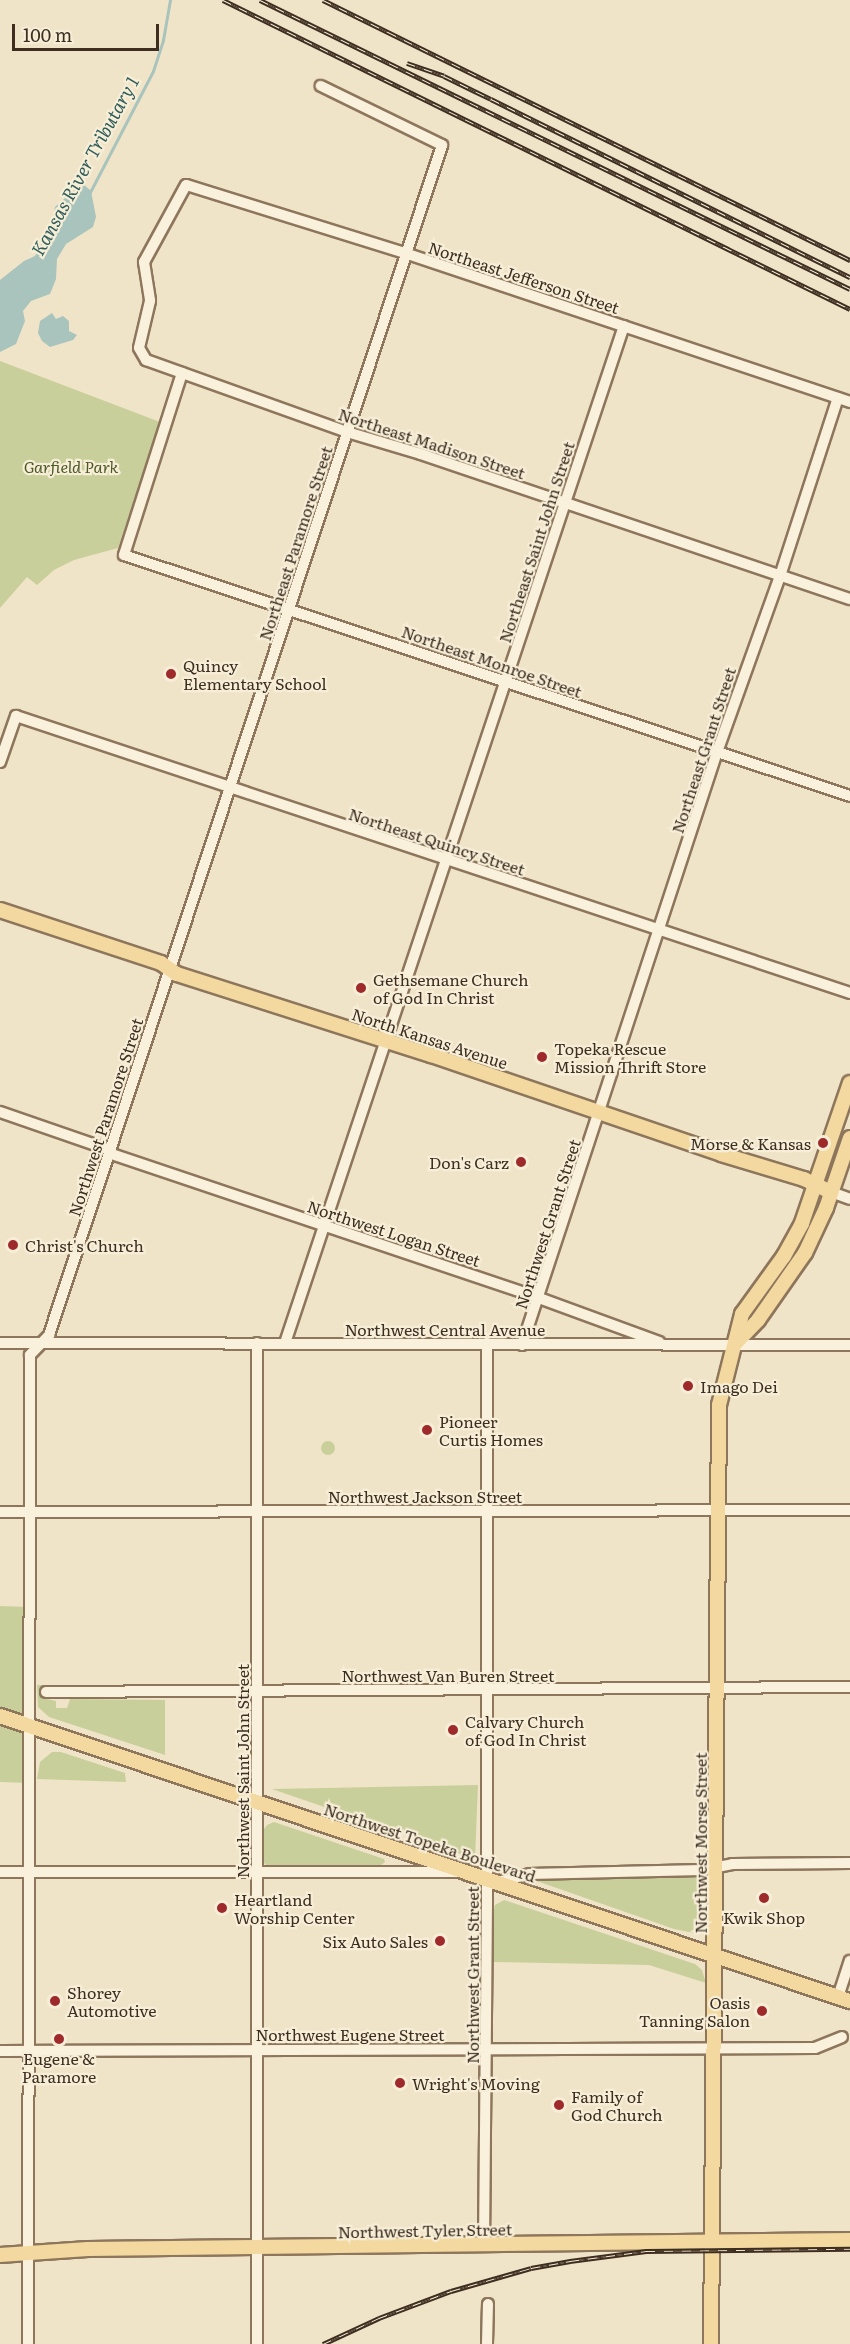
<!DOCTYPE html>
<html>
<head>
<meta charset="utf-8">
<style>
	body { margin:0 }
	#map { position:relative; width:850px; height:2344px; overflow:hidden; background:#f0e4c8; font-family:Literata,serif }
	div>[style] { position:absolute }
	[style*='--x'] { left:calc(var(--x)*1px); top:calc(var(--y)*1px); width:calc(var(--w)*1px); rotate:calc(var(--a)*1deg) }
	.green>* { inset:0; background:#c9cf9b; transform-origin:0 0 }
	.round { border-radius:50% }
	.water>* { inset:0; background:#a9c4bc }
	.stream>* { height:3px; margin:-1.5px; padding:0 1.5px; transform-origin:1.5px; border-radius:1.5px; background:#a9c4bc }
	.roads { filter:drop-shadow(2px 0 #8d765c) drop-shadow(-2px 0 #8d765c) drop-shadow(0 2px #8d765c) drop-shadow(0 -2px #8d765c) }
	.minor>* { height:10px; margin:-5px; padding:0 5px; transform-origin:5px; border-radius:5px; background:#faf1dc }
	.major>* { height:14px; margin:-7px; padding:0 7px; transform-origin:7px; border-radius:7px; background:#f3d9a0 }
	.rail>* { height:5px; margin-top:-2.5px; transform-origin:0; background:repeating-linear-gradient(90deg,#f7eed8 0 9px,#3d2e20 0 18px); box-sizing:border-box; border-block:2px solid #3d2e20 }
	.dots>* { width:16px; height:16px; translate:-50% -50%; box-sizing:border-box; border:3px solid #f7eed8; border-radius:50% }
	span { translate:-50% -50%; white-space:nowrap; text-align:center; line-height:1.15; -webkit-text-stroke:4.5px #f7eed8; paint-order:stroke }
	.street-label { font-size:16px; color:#3d2e20 }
	.park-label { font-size:16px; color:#4d5a26; font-style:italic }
	.poi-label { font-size:16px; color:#3d2e20 }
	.left { translate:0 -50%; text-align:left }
	.right { translate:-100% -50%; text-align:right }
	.water-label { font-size:18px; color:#2f5d5a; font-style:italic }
	.scale { position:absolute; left:12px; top:24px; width:147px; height:27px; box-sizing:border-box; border:3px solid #3d2e20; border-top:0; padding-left:8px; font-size:18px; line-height:21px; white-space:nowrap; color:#3d2e20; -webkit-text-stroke:4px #f7eed8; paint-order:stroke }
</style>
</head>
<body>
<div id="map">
	<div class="green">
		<i style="clip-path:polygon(0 361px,160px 422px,118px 548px,74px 560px,54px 570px,37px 585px,27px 577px,0 608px)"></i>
		<i class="round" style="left:321px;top:1441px;width:14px;height:14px"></i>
		<i style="left:0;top:1606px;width:28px;height:176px;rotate:2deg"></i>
		<i style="clip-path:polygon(37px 1685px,47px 1685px,47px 1699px,56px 1701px,56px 1708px,67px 1708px,70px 1699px,165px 1700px,165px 1755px,49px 1717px,38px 1707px)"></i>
		<i style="clip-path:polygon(52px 1752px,61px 1752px,125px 1773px,126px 1782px,37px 1779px,40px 1762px)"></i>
		<i style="clip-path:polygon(478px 1785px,475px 1859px,272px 1789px)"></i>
		<i style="clip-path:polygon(274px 1822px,384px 1859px,385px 1862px,381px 1865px,267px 1866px,262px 1861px,264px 1829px,267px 1825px)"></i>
		<i style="clip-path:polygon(698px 1877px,698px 1934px,674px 1929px,528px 1878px)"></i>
		<i style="clip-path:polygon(504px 1900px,695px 1964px,702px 1970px,706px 1983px,649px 1965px,492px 1962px,493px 1913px,495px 1905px)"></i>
	</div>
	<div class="water">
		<i style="clip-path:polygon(82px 183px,91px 191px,96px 217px,93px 227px,66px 244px,57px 259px,56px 279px,50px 294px,31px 301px,23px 311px,25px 321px,16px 344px,0 352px,0 280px,24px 261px,35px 256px,53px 221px,55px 207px)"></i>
		<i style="clip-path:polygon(52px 313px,56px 319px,63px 316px,69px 321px,69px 331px,77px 335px,73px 340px,50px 347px,42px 341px,38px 333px,40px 321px)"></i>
	</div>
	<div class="stream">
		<i style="--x:89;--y:194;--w:139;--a:-62.5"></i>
		<i style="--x:153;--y:71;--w:33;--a:-72"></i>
		<i style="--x:163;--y:40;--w:41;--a:-80.1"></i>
	</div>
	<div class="roads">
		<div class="minor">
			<i style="--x:182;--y:373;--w:191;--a:107.7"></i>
			<i style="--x:124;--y:555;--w:765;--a:18.36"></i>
			<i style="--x:850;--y:402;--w:466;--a:-161.5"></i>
			<i style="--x:408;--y:254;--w:232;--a:-162.7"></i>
			<i style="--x:186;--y:185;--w:88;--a:118.6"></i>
			<i style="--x:144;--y:262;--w:39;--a:81"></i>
			<i style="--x:150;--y:301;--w:48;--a:103.2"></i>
			<i style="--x:139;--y:348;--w:14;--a:60"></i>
			<i style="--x:146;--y:360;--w:214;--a:19.7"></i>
			<i style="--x:347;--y:432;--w:77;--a:16.6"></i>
			<i style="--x:421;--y:454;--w:453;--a:18.7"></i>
			<i style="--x:0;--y:762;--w:49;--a:-70.8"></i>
			<i style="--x:16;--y:716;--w:879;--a:18.37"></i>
			<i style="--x:0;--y:1112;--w:116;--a:19.1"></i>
			<i style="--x:109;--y:1153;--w:454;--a:18.6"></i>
			<i style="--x:539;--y:1298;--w:128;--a:20.1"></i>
			<i style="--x:831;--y:1192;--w:20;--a:20"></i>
			<i style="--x:0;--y:1343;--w:850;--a:0.13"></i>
			<i style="--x:257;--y:1343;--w:1001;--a:90"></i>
			<i style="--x:285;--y:1343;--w:1072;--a:-71.57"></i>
			<i style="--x:522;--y:1345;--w:624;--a:-71.8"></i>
			<i style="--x:717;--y:752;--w:187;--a:-70.3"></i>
			<i style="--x:780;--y:576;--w:187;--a:-72"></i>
			<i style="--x:0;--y:1512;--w:850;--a:-0.13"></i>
			<i style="--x:46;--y:1692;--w:804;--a:-0.36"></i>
			<i style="--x:0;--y:1872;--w:458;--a:0"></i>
			<i style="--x:498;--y:1882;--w:32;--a:-14"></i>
			<i style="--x:529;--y:1874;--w:173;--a:-1.3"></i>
			<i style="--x:702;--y:1870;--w:31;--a:-11"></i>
			<i style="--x:732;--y:1864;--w:118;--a:-0.5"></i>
			<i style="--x:838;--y:1997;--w:38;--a:-72"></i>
			<i style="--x:0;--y:2051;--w:815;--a:-0.21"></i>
			<i style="--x:815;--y:2048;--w:29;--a:-22"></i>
			<i style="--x:484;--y:2246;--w:347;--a:-89.5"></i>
			<i style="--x:487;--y:1899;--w:556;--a:-90"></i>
			<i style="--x:28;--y:2344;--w:989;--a:-89.88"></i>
			<i style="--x:30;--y:1355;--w:28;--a:-46"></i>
			<i style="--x:49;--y:1335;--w:1253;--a:-71.72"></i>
			<i style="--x:442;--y:145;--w:135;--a:-154"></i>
			<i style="--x:487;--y:2344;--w:40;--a:-88.6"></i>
		</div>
		<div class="major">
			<i style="--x:0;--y:910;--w:169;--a:18.2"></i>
			<i style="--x:161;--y:963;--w:19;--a:35"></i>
			<i style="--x:177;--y:974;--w:267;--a:17.7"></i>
			<i style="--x:431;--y:1055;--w:306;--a:18.8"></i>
			<i style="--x:721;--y:1154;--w:87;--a:16.8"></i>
			<i style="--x:804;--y:1179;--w:30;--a:26"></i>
			<i style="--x:735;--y:1344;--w:33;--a:-46"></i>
			<i style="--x:758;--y:1320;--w:82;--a:-55"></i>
			<i style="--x:805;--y:1253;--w:50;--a:-65"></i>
			<i style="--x:826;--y:1208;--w:74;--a:-71.1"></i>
			<i style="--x:0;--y:1716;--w:897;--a:18.54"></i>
			<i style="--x:0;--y:2255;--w:88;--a:-3.9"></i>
			<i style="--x:88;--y:2249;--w:762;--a:-0.68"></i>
			<i style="--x:711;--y:2344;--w:939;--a:-89.51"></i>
			<i style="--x:719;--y:1405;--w:94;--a:-75.8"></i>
			<i style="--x:742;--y:1314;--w:72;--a:-54.1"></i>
			<i style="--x:784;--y:1256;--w:38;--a:-61"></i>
			<i style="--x:802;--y:1223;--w:148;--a:-71.1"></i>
		</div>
	</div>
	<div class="rail">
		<i style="--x:223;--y:0;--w:699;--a:26.24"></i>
		<i style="--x:260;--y:0;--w:657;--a:26.1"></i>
		<i style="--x:323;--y:0;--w:588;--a:26.26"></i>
		<i style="--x:407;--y:63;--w:39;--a:19"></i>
		<i style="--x:444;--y:76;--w:52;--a:26.1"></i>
		<i style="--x:491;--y:99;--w:401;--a:26.4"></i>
		<i style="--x:323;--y:2344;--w:62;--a:-24.9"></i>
		<i style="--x:379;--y:2318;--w:77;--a:-20.6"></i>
		<i style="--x:451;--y:2291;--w:83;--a:-16"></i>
		<i style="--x:531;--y:2268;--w:40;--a:-10"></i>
		<i style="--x:570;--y:2261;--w:77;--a:-7.5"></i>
		<i style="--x:646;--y:2251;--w:204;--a:-0.6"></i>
	</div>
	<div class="dots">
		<i style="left:171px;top:674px;background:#9e2a2b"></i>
		<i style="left:361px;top:988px;background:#9e2a2b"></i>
		<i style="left:542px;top:1057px;background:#9e2a2b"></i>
		<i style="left:823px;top:1143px;background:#9e2a2b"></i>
		<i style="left:521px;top:1162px;background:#9e2a2b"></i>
		<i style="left:13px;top:1245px;background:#9e2a2b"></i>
		<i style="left:688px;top:1386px;background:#9e2a2b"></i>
		<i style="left:427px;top:1430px;background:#9e2a2b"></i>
		<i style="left:453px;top:1730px;background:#9e2a2b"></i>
		<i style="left:764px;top:1898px;background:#9e2a2b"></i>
		<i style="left:222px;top:1908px;background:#9e2a2b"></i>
		<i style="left:440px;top:1941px;background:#9e2a2b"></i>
		<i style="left:55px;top:2001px;background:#9e2a2b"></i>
		<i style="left:762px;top:2011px;background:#9e2a2b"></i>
		<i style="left:59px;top:2039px;background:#9e2a2b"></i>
		<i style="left:400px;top:2083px;background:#9e2a2b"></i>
		<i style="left:559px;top:2105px;background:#9e2a2b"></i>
	</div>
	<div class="street-label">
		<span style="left:524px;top:277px;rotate:18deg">Northeast Jefferson Street</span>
		<span style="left:432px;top:443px;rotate:18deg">Northeast Madison Street</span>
		<span style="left:536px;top:542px;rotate:-72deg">Northeast Saint John Street</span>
		<span style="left:295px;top:543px;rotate:-72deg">Northeast Paramore Street</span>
		<span style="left:492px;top:661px;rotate:19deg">Northeast Monroe Street</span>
		<span style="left:703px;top:750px;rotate:-72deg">Northeast Grant Street</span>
		<span style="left:437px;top:841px;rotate:18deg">Northeast Quincy Street</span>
		<span style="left:430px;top:1038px;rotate:18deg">North Kansas Avenue</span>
		<span style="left:105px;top:1117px;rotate:-72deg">Northwest Paramore Street</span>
		<span style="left:547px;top:1224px;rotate:-72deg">Northwest Grant Street</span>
		<span style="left:394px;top:1233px;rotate:18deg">Northwest Logan Street</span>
		<span style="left:445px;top:1329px">Northwest Central Avenue</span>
		<span style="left:425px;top:1496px">Northwest Jackson Street</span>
		<span style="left:448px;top:1675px">Northwest Van Buren Street</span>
		<span style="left:242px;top:1771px;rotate:-90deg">Northwest Saint John Street</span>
		<span style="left:430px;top:1842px;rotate:18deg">Northwest Topeka Boulevard</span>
		<span style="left:700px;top:1843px;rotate:-90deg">Northwest Morse Street</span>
		<span style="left:472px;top:1975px;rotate:-90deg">Northwest Grant Street</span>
		<span style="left:350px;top:2034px">Northwest Eugene Street</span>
		<span style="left:425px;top:2230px;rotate:-1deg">Northwest Tyler Street</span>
	</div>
	<div class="park-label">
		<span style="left:71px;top:466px">Garfield Park</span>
	</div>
	<div class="poi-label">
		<span class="left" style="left:183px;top:674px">Quincy<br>Elementary School</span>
		<span class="left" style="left:373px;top:988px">Gethsemane Church<br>of God In Christ</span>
		<span class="left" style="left:554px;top:1057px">Topeka Rescue<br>Mission Thrift Store</span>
		<span class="right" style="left:811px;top:1143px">Morse &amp; Kansas</span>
		<span class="right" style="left:509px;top:1162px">Don's Carz</span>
		<span class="left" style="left:25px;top:1245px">Christ's Church</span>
		<span class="left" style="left:700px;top:1386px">Imago Dei</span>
		<span class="left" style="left:439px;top:1430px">Pioneer<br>Curtis Homes</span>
		<span class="left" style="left:465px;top:1730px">Calvary Church<br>of God In Christ</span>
		<span class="left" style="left:234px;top:1908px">Heartland<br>Worship Center</span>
		<span style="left:764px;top:1917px">Kwik Shop</span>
		<span class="right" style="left:428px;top:1941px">Six Auto Sales</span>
		<span class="left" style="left:67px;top:2001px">Shorey<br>Automotive</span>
		<span class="right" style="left:750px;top:2011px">Oasis<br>Tanning Salon</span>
		<span style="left:59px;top:2067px">Eugene &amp;<br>Paramore</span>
		<span class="left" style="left:412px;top:2083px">Wright's Moving</span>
		<span class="left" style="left:571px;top:2105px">Family of<br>God Church</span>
	</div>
	<div class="water-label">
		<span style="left:85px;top:166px;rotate:-61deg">Kansas River Tributary 1</span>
	</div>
	<div class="scale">100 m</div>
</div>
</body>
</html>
